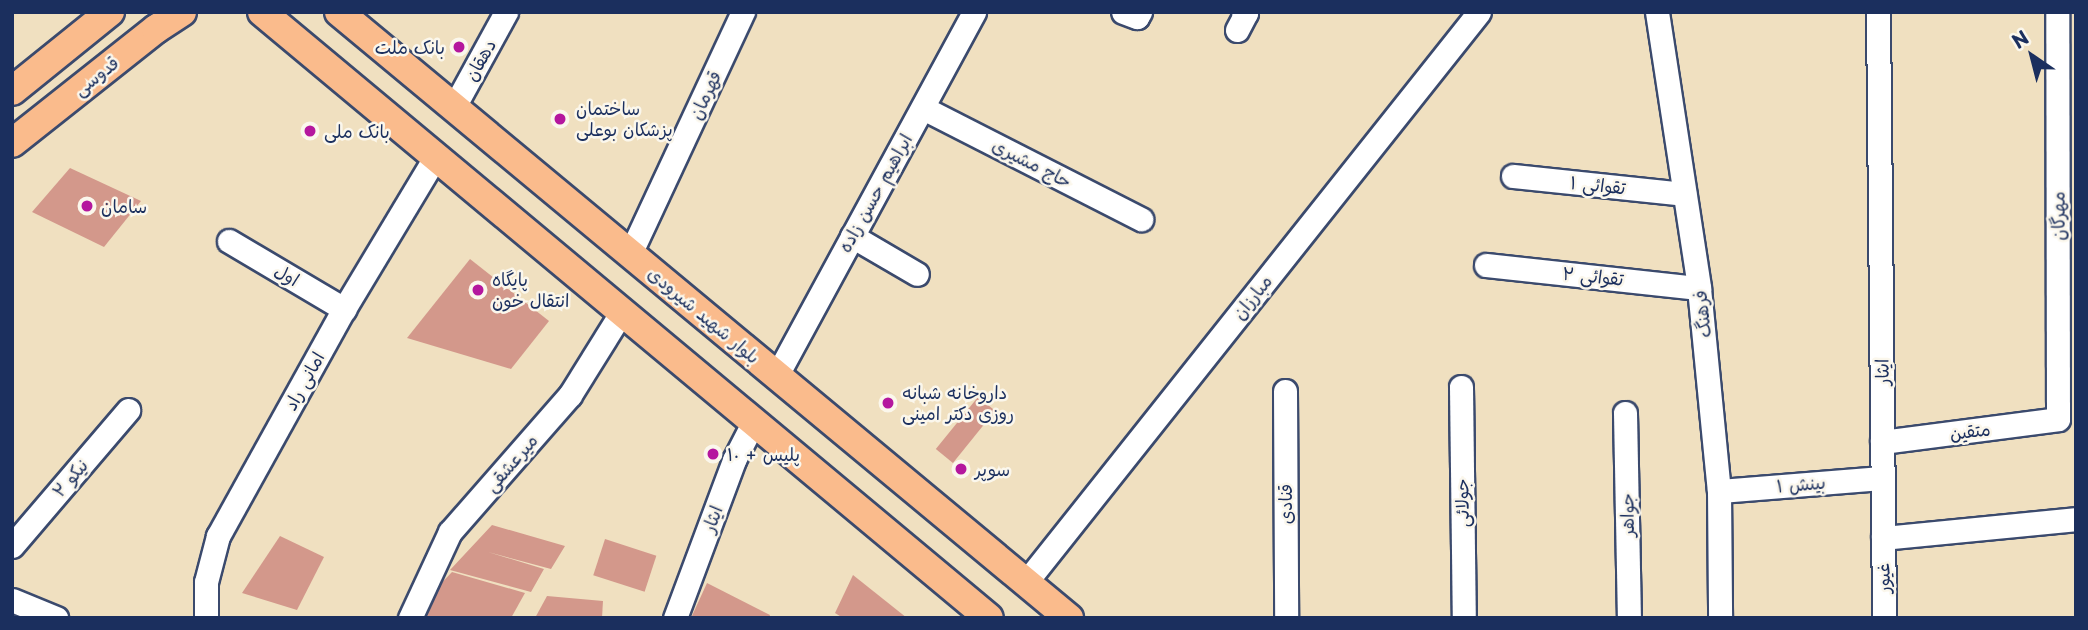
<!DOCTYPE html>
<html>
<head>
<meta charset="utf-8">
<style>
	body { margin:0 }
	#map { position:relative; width:2088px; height:630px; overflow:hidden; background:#f0e0c0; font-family:"Playpen Sans","Playpen Sans Arabic",sans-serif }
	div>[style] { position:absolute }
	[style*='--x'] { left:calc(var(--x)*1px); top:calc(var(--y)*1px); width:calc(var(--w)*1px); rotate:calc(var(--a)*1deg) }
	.building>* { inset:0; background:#d3988b; transform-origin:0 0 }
	.roads { filter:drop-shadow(2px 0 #3b4a6d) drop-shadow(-2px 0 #3b4a6d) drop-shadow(0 2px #3b4a6d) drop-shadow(0 -2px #3b4a6d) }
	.minor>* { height:23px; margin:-11.5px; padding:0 11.5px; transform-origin:11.5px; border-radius:11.5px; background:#fff }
	.major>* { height:28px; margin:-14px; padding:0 14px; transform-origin:14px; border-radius:14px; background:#fabb8c }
	.dots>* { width:19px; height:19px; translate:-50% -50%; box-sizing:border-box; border:4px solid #fbf7ec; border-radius:50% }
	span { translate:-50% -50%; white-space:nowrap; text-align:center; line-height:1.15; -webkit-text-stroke:5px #fbf7ec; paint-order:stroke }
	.poi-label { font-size:18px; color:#1b2f5e }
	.right { translate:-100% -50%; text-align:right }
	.left { translate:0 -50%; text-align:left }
	.street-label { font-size:18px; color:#1b2f5e }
	.frame { position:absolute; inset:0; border:14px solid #1b2f5e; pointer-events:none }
	.north { position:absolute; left:1997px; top:21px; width:70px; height:70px; -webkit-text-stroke:5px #fbf7ec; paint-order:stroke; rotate:325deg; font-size:19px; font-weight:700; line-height:28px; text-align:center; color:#1b2f5e }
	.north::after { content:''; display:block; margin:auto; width:24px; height:32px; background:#1b2f5e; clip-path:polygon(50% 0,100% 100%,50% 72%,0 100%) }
</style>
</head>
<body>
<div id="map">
	<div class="building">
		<i style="clip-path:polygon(70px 168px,141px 201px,104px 247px,32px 212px)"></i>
		<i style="clip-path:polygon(470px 259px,549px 321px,511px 369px,407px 338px)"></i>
		<i style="left:978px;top:397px;width:22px;height:67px;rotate:39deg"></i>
		<i style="clip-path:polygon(492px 525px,565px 546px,551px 569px,488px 552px,544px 569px,531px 592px,450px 570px)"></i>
		<i style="clip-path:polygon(280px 536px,324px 557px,297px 610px,242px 593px)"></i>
		<i style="left:605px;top:539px;width:54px;height:38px;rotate:18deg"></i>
		<i style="clip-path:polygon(452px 572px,525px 593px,511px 618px,423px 618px,431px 594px)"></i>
		<i style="clip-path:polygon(853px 575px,907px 618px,843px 618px,835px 613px)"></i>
		<i style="clip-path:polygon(707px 583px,770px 615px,769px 618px,691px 618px)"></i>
		<i style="clip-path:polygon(547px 596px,603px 601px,602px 618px,535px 618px)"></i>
	</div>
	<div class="roads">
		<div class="minor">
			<i style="--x:1123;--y:12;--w:15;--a:20"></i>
			<i style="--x:1137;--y:17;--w:6;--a:-59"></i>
			<i style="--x:1657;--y:12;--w:279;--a:81.3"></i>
			<i style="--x:1699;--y:288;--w:204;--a:84.4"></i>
			<i style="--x:1719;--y:491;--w:127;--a:89.5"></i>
			<i style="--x:1878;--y:12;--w:606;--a:89.43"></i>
			<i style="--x:1237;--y:30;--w:19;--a:-62"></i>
			<i style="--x:1246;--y:13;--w:3;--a:-162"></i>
			<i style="--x:454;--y:107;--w:108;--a:-61.3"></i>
			<i style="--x:923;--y:108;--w:245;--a:27"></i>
			<i style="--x:1513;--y:176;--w:172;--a:6"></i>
			<i style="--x:852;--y:236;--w:75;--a:30.3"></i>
			<i style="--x:229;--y:241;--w:134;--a:30.6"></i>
			<i style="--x:630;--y:254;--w:267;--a:-65"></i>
			<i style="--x:1486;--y:265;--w:214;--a:6.2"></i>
			<i style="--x:777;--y:375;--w:413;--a:-61.5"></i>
			<i style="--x:1461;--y:387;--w:231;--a:89.3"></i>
			<i style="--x:1285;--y:391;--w:227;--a:89.7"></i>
			<i style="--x:1625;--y:413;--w:205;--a:88.9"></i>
			<i style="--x:1882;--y:442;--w:177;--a:-7.4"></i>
			<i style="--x:2058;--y:419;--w:407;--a:-90.1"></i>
			<i style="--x:1719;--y:491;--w:164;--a:-4.6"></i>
			<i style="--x:1883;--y:538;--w:194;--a:-5.6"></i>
			<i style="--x:12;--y:546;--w:179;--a:-49.5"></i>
			<i style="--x:1026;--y:582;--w:728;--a:-51.52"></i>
			<i style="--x:12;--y:600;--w:48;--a:22.2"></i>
			<i style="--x:206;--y:618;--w:36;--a:-90"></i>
			<i style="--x:206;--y:582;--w:48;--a:-75.4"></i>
			<i style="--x:218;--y:536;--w:260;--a:-61"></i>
			<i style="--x:344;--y:309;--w:179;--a:-59"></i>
			<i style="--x:410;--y:618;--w:95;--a:-65.1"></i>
			<i style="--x:450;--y:532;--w:182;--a:-48.8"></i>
			<i style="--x:570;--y:395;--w:97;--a:-58.1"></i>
			<i style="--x:675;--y:618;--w:169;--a:-69.5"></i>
			<i style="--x:734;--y:460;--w:42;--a:-62.8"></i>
		</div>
		<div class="major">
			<i style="--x:262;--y:12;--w:946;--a:39.81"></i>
			<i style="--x:339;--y:12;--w:949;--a:39.7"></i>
			<i style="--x:12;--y:91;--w:126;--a:-38.9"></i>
			<i style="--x:12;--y:143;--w:184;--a:-38.4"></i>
			<i style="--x:156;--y:29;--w:31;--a:-33"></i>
		</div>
	</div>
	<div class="dots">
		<i style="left:459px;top:47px;background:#b5179e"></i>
		<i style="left:560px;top:119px;background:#b5179e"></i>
		<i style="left:310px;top:131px;background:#b5179e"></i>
		<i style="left:87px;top:206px;background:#b5179e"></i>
		<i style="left:478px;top:290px;background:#b5179e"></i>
		<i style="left:888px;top:403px;background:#b5179e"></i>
		<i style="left:713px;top:454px;background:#b5179e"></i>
		<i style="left:961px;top:469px;background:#b5179e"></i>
	</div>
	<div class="poi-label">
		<span class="right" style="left:445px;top:47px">بانک ملت</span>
		<span class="left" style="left:576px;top:119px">ساختمان<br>پزشکان بوعلی</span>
		<span class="left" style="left:324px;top:131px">بانک ملی</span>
		<span class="left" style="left:101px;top:206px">سامان</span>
		<span class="left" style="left:492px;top:290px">پایگاه<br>انتقال خون</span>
		<span class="left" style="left:902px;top:403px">داروخانه شبانه<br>روزی دکتر امینی</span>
		<span class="left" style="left:727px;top:454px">پلیس + ۱۰</span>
		<span class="left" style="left:975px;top:469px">سوپر</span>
	</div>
	<div class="street-label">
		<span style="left:480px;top:60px;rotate:-61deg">دهقان</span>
		<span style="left:96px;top:76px;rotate:-38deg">قدوسی</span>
		<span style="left:705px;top:95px;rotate:-65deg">قهرمان</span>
		<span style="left:1032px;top:163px;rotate:27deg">حاج مشیری</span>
		<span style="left:1598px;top:185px;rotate:6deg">تقوائی ۱</span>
		<span style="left:875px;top:193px;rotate:-61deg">ابراهیم حسن زاده</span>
		<span style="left:2058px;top:216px;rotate:-90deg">مهرگان</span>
		<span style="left:287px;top:275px;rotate:31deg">اول</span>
		<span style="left:1593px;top:276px;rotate:6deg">تقوائی ۲</span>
		<span style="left:1252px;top:297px;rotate:-51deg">مبارزان</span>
		<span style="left:1702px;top:314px;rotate:-96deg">فرهنگ</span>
		<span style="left:704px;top:315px;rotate:40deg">بلوار شهید شیرودی</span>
		<span style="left:1882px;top:372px;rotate:-91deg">ایثار</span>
		<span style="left:304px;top:381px;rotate:-61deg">امانی راد</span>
		<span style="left:1970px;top:431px;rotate:-7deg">متقین</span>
		<span style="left:511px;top:463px;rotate:-49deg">میرعشقی</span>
		<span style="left:70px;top:478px;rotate:-49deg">نیکو ۲</span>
		<span style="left:1801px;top:484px;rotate:-5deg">بینش ۱</span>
		<span style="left:1462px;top:503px;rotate:-91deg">جولائی</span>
		<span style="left:1285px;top:504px;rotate:-90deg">قنادی</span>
		<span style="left:1627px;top:515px;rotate:-91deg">جواهر</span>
		<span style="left:712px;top:519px;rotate:-69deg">ایثار</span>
		<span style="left:1883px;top:578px;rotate:-91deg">غیور</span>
	</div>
	<div class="frame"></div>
	<div class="north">N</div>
</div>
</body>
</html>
